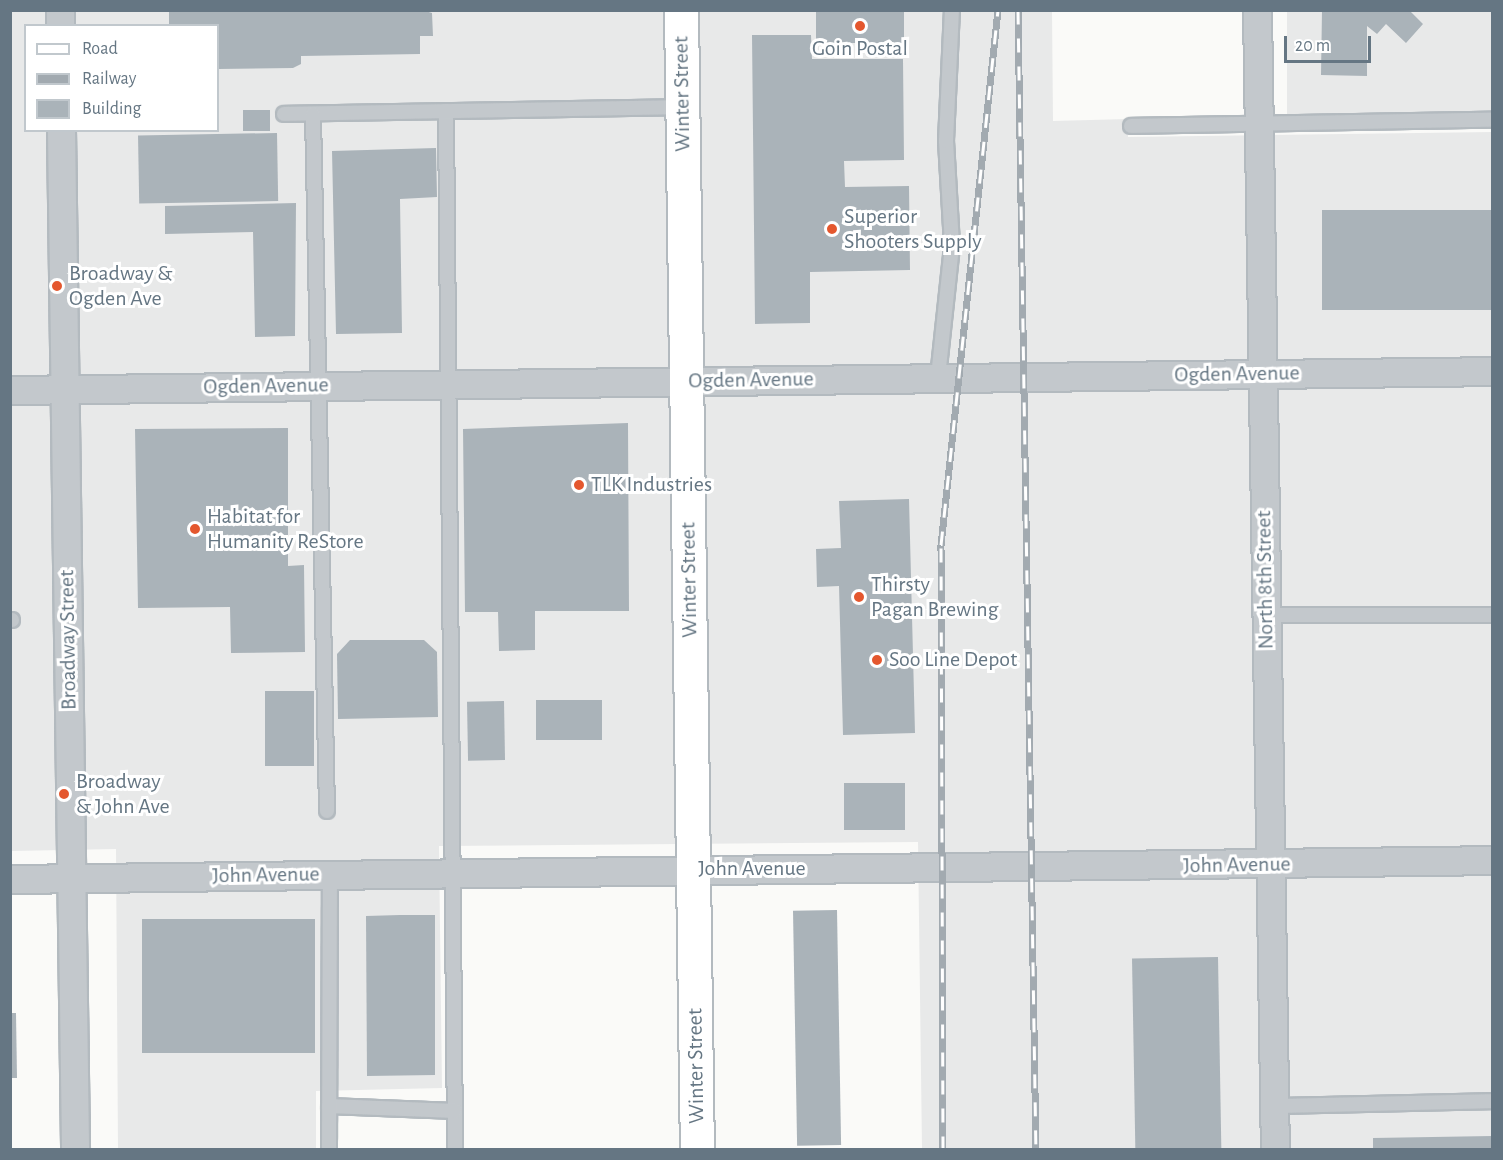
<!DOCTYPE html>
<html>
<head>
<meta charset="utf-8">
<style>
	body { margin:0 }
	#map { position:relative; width:1503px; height:1160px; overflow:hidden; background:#fafaf8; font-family:"Alegreya Sans",sans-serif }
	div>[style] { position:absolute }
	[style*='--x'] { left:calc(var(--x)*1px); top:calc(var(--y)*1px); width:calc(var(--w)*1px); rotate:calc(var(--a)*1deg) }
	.built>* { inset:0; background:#e8e9e9; transform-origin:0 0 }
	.building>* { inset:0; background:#aab3b9; transform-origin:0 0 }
	.roads { filter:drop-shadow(2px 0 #b3babf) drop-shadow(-2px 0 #b3babf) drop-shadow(0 2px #b3babf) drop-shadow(0 -2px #b3babf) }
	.lane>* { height:14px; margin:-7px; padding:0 7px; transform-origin:7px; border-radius:7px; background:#c3c8cc }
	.street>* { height:27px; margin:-13.5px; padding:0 13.5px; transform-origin:13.5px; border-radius:13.5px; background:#c3c8cc }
	.secondary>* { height:33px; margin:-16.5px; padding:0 16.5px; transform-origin:16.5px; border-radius:16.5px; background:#fff }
	.rail>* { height:7px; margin-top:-3.5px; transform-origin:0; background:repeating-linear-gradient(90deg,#fff 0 14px,#a2aab0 0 28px); box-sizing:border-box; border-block:2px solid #a2aab0 }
	.dots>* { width:16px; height:16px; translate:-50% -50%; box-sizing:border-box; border:3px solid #fff; border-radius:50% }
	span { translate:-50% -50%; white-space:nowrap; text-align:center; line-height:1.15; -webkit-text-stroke:6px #fff; paint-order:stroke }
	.poi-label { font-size:22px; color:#657683 }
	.left { translate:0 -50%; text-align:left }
	.street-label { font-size:22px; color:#657683 }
	.frame { position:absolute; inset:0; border:12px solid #657683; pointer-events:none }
	.legend { position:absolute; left:24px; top:24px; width:195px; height:108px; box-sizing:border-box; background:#fff; border:2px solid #c1c8cd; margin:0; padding:8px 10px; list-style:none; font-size:18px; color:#657683 }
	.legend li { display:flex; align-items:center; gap:12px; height:30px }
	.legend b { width:30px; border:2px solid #c1c8cd }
	.scale { position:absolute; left:1284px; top:36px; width:87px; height:27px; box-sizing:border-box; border:3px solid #657683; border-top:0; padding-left:8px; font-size:18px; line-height:21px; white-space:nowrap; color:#657683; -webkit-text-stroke:4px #fff; paint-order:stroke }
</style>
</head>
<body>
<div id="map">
	<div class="built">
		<i style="clip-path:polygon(evenodd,10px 11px,1052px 11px,1053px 121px,1128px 119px,1128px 137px,1492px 132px,1492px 1149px,922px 1149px,918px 842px,439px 846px,442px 1088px,316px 1091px,316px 1149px,118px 1149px,116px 849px,11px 851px,10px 11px,26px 26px,218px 26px,218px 130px,26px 130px,26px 26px)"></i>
		<i style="left:1287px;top:11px;width:205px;height:104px"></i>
	</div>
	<div class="building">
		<i style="clip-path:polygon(169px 10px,422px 10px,432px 13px,433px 36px,420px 36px,420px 54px,301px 56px,301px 64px,293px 68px,218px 69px,218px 26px,169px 26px)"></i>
		<i style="left:816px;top:10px;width:88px;height:33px"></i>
		<i style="clip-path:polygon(1322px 10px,1409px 10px,1423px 24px,1406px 43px,1386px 24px,1377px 34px,1367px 26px,1367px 76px,1321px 75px)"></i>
		<i style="clip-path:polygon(752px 35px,811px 35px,812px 59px,903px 59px,904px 160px,844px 161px,845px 187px,909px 186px,910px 270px,810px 272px,810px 323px,755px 324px)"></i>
		<i style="left:243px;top:110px;width:27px;height:21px"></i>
		<i style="left:277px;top:133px;width:68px;height:139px;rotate:89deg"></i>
		<i style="clip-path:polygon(436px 148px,437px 197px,400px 199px,402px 333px,336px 334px,332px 151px)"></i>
		<i style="clip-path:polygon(296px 203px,295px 336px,255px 337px,253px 232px,165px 234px,165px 206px)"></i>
		<i style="left:1492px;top:210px;width:100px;height:170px;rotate:90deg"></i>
		<i style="clip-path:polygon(628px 423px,629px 611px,535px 611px,535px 650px,499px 651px,498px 612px,465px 612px,463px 429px)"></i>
		<i style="clip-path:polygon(288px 428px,288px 566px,304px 565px,305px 652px,231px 653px,230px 607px,138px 608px,135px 429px)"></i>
		<i style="clip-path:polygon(909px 499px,915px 733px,843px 735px,839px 586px,817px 587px,816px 549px,841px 548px,839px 501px)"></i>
		<i style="clip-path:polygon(350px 640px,424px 640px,437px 652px,438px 717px,338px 719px,337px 654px)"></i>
		<i style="left:265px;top:691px;width:49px;height:75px"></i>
		<i style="left:602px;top:700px;width:40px;height:66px;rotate:90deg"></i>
		<i style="left:504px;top:701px;width:59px;height:37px;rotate:89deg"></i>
		<i style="left:844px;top:783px;width:61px;height:47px"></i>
		<i style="left:837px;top:910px;width:235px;height:44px;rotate:89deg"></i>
		<i style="clip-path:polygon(400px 915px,435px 915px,435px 1075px,367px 1076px,366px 916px)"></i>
		<i style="left:315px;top:919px;width:134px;height:173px;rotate:90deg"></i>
		<i style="left:1218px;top:957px;width:193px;height:86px;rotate:89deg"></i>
		<i style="clip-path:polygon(10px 1013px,16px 1013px,17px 1078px,10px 1078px)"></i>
		<i style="clip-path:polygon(1492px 1136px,1492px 1150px,1373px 1150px,1373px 1138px)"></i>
	</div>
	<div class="roads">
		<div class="lane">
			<i style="--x:446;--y:111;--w:1039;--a:89.5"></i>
			<i style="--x:284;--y:114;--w:398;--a:-1"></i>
			<i style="--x:313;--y:114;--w:697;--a:88.85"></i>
			<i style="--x:1131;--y:126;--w:361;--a:-1"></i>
			<i style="--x:938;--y:377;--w:133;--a:-83.9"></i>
			<i style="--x:952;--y:245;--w:104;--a:-93.3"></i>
			<i style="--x:946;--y:141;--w:131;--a:-87.4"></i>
			<i style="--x:1266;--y:615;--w:226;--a:0"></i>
			<i style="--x:10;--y:620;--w:2;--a:0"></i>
			<i style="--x:329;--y:1106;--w:126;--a:2.3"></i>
			<i style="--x:1274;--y:1106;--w:218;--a:-1.3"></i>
			<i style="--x:329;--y:1150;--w:276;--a:-89.8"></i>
		</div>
		<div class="street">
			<i style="--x:60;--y:10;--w:16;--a:90"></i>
			<i style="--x:1257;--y:10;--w:1140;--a:89.1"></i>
			<i style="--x:61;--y:130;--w:1020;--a:89.21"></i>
			<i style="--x:10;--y:390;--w:1482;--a:-0.73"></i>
			<i style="--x:10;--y:879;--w:1482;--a:-0.73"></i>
		</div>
		<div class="secondary">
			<i style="--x:681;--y:10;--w:1140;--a:89.2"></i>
		</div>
	</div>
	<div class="rail">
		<i style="--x:1018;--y:10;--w:1140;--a:89.1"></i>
		<i style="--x:943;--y:1150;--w:605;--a:-90.19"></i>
		<i style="--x:941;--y:545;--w:538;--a:-83.92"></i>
	</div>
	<div class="dots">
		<i style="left:860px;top:26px;background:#e4572e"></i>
		<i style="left:832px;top:229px;background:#e4572e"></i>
		<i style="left:57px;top:286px;background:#e4572e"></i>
		<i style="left:579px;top:485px;background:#e4572e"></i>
		<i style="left:195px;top:529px;background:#e4572e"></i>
		<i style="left:859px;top:597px;background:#e4572e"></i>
		<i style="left:877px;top:660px;background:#e4572e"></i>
		<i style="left:64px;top:794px;background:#e4572e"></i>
	</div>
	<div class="poi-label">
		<span style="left:860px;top:49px">Goin Postal</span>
		<span class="left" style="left:844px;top:229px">Superior<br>Shooters Supply</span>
		<span class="left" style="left:69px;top:286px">Broadway &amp;<br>Ogden Ave</span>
		<span class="left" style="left:591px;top:485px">TLK Industries</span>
		<span class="left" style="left:207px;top:529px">Habitat for<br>Humanity ReStore</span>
		<span class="left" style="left:871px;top:597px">Thirsty<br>Pagan Brewing</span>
		<span class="left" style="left:889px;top:660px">Soo Line Depot</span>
		<span class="left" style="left:76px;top:794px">Broadway<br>&amp; John Ave</span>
	</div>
	<div class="street-label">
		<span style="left:682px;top:94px;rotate:-91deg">Winter Street</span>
		<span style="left:1237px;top:374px;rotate:-1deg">Ogden Avenue</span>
		<span style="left:751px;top:380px;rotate:-1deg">Ogden Avenue</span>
		<span style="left:266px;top:386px;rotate:-1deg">Ogden Avenue</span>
		<span style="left:689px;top:580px;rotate:-91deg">Winter Street</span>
		<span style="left:1265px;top:580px;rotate:-91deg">North 8th Street</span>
		<span style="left:68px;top:640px;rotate:-91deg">Broadway Street</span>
		<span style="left:1237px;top:865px;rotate:-1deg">John Avenue</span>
		<span style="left:752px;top:869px">John Avenue</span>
		<span style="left:266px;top:875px;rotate:-1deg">John Avenue</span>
		<span style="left:696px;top:1066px;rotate:-91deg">Winter Street</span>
	</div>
	<div class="frame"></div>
	<ul class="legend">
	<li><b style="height:8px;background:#fff"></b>Road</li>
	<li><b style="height:8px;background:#a2aab0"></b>Railway</li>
	<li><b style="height:16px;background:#aab3b9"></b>Building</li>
	</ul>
	<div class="scale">20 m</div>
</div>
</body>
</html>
